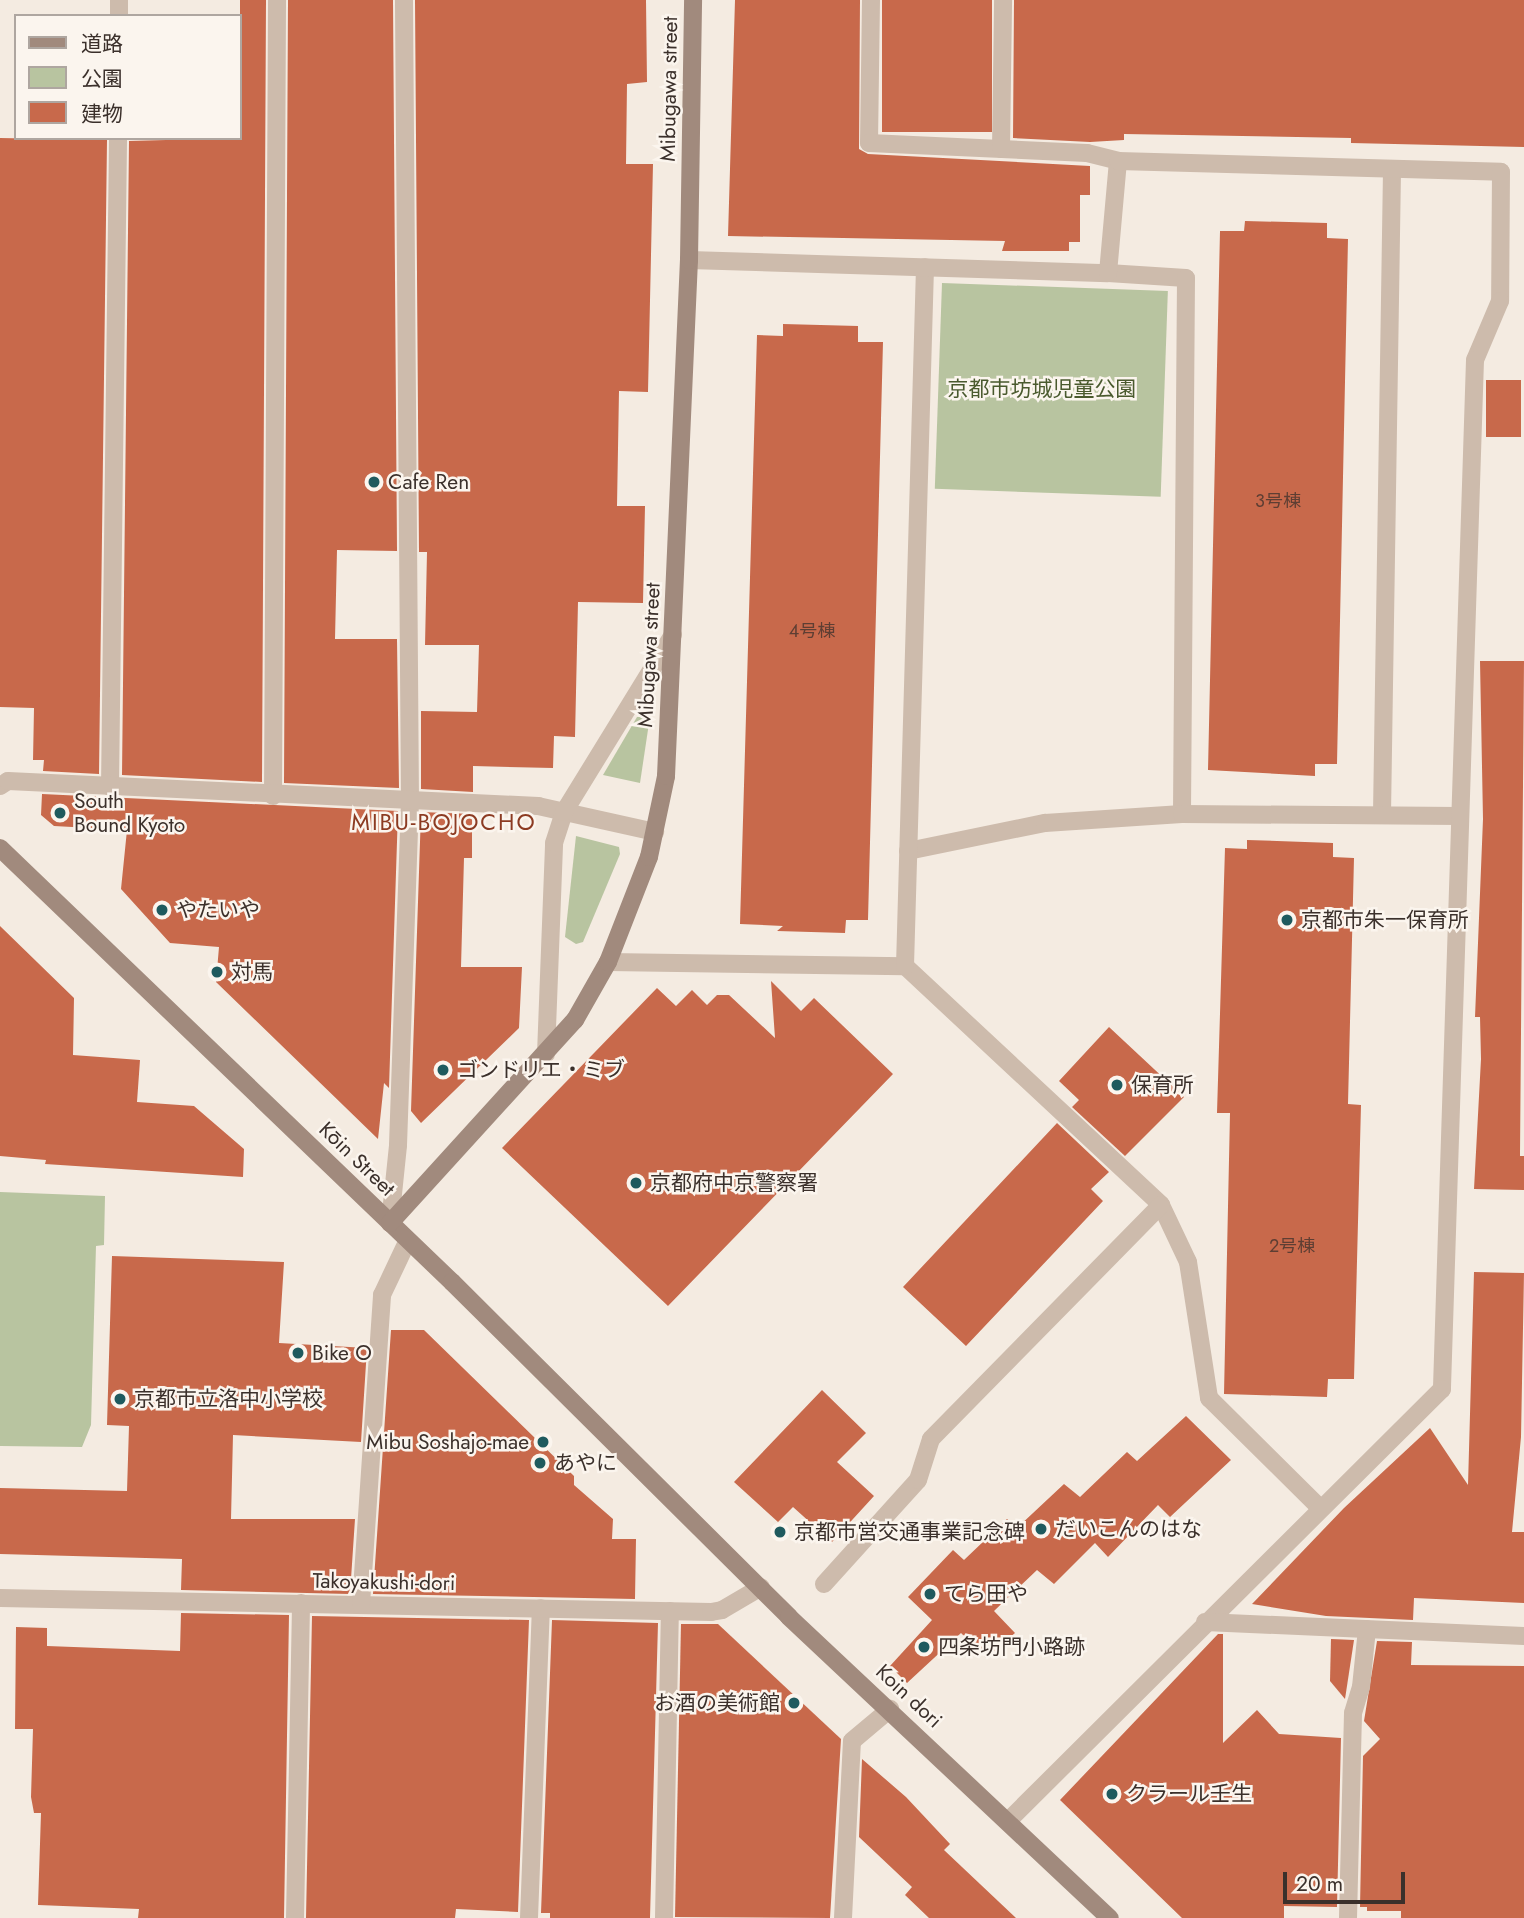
<!DOCTYPE html>
<html>
<head>
<meta charset="utf-8">
<style>
	body { margin:0 }
	#map { position:relative; width:1524px; height:1918px; overflow:hidden; background:#f4ebe1; font-family:Jost,"Noto Sans JP",sans-serif }
	div>[style] { position:absolute }
	[style*='--x'] { left:calc(var(--x)*1px); top:calc(var(--y)*1px); width:calc(var(--w)*1px); rotate:calc(var(--a)*1deg) }
	.green>* { inset:0; background:#b8c4a0; transform-origin:0 0 }
	.building>* { inset:0; background:#c8694b; transform-origin:0 0 }
	.lane>* { height:18px; margin:-9px; padding:0 9px; transform-origin:9px; border-radius:9px; background:#cdbbac }
	.street>* { height:18px; margin:-9px; padding:0 9px; transform-origin:9px; border-radius:9px; background:#cdbbac }
	.secondary>* { height:18px; margin:-9px; padding:0 9px; transform-origin:9px; border-radius:9px; background:#a18a7d }
	.dots>* { width:19px; height:19px; translate:-50% -50%; box-sizing:border-box; border:4px solid #fbf5ee; border-radius:50% }
	span { translate:-50% -50%; white-space:nowrap; text-align:center; line-height:1.15; -webkit-text-stroke:5px #fbf5ee; paint-order:stroke }
	.number-label { font-size:18px; color:#5e3e33 }
	.number-label span { -webkit-text-stroke-width:0 }
	.street-label { font-size:21px; color:#3b302b }
	.park-label { font-size:21px; color:#4a5a2e }
	.poi-label { font-size:21px; color:#3b302b }
	.left { translate:0 -50%; text-align:left }
	.right { translate:-100% -50%; text-align:right }
	.neighbourhood-label { font-size:23px; color:#8c3b22; letter-spacing:2px }
	.legend { position:absolute; left:14px; top:14px; width:228px; height:126px; box-sizing:border-box; background:#fbf5ee; border:2px solid #aea6a0; margin:0; padding:9px 12px; list-style:none; font-size:21px; color:#3b302b }
	.legend li { display:flex; align-items:center; gap:14px; height:35px }
	.legend b { width:35px; border:2px solid #aea6a0 }
	.scale { position:absolute; left:1283px; top:1872px; width:122px; height:32px; box-sizing:border-box; border:4px solid #3b302b; border-top:0; padding-left:9px; font-size:21px; line-height:24px; white-space:nowrap; color:#3b302b; -webkit-text-stroke:5px #fbf5ee; paint-order:stroke }
</style>
</head>
<body>
<div id="map">
	<div class="green">
		<i style="left:942px;top:283px;width:226px;height:206px;rotate:2deg"></i>
		<i style="clip-path:polygon(637px 717px,648px 717px,649px 723px,640px 783px,603px 775px)"></i>
		<i style="clip-path:polygon(576px 836px,619px 847px,620px 854px,583px 942px,576px 944px,565px 937px)"></i>
		<i style="clip-path:polygon(0 1192px,105px 1196px,104px 1245px,96px 1246px,91px 1425px,82px 1447px,0 1446px)"></i>
	</div>
	<div class="building">
		<i style="clip-path:polygon(240px 0,266px 0,262px 782px,122px 775px,129px 141px,240px 138px)"></i>
		<i style="clip-path:polygon(288px 0,393px 0,397px 551px,337px 550px,335px 639px,397px 639px,399px 788px,284px 783px)"></i>
		<i style="clip-path:polygon(415px 0,646px 0,647px 82px,627px 84px,626px 164px,653px 164px,648px 392px,619px 391px,617px 506px,645px 506px,643px 603px,578px 602px,575px 737px,554px 736px,553px 768px,473px 766px,473px 792px,421px 789px,421px 711px,477px 712px,479px 645px,425px 645px,427px 552px,419px 552px)"></i>
		<i style="clip-path:polygon(735px 0,860px 0,859px 149px,868px 154px,1090px 166px,1090px 195px,1080px 195px,1080px 242px,1069px 242px,1069px 251px,1002px 251px,1005px 241px,728px 236px)"></i>
		<i style="left:882px;top:0;width:110px;height:132px"></i>
		<i style="clip-path:polygon(1014px 0,1524px 0,1524px 147px,1351px 143px,1351px 138px,1124px 134px,1124px 140px,1090px 142px,1013px 138px)"></i>
		<i style="clip-path:polygon(0 138px,107px 140px,99px 774px,43px 771px,44px 760px,33px 760px,34px 708px,0 707px)"></i>
		<i style="clip-path:polygon(1245px 221px,1327px 223px,1327px 238px,1348px 239px,1337px 764px,1315px 764px,1315px 776px,1208px 770px,1220px 231px,1244px 231px)"></i>
		<i style="clip-path:polygon(783px 324px,858px 326px,858px 342px,883px 342px,868px 920px,846px 920px,845px 933px,777px 931px,783px 926px,740px 924px,757px 335px,783px 336px)"></i>
		<i style="left:1486px;top:380px;width:35px;height:57px"></i>
		<i style="clip-path:polygon(1480px 661px,1524px 661px,1520px 1156px,1524px 1156px,1524px 1190px,1474px 1189px,1481px 1059px,1480px 1017px,1475px 1017px,1483px 819px)"></i>
		<i style="clip-path:polygon(42px 794px,398px 811px,389px 1088px,384px 1083px,378px 1139px,216px 982px,219px 947px,170px 943px,121px 889px,127px 830px,54px 826px,41px 815px)"></i>
		<i style="clip-path:polygon(421px 812px,472px 814px,472px 858px,464px 858px,461px 967px,522px 967px,519px 1028px,421px 1123px,411px 1111px)"></i>
		<i style="clip-path:polygon(1247px 840px,1333px 843px,1333px 857px,1354px 858px,1348px 1104px,1361px 1105px,1354px 1379px,1328px 1379px,1327px 1397px,1224px 1394px,1230px 1113px,1217px 1113px,1225px 848px,1247px 849px)"></i>
		<i style="clip-path:polygon(0 926px,74px 998px,73px 1055px,140px 1060px,137px 1102px,194px 1106px,244px 1149px,243px 1177px,45px 1164px,46px 1160px,0 1156px)"></i>
		<i style="clip-path:polygon(771px 981px,801px 1011px,814px 998px,893px 1074px,668px 1306px,502px 1148px,657px 988px,676px 1006px,692px 990px,707px 1005px,717px 995px,729px 995px,775px 1038px)"></i>
		<i style="clip-path:polygon(1109px 1027px,1184px 1097px,1125px 1156px,1072px 1107px,1079px 1100px,1059px 1081px)"></i>
		<i style="clip-path:polygon(1057px 1123px,1109px 1172px,1091px 1189px,1103px 1201px,966px 1346px,903px 1287px)"></i>
		<i style="clip-path:polygon(112px 1256px,284px 1262px,279px 1343px,367px 1348px,361px 1442px,233px 1435px,231px 1519px,355px 1519px,350px 1594px,181px 1590px,182px 1559px,0 1554px,0 1488px,127px 1491px,129px 1426px,107px 1425px)"></i>
		<i style="clip-path:polygon(1474px 1272px,1524px 1273px,1521px 1437px,1512px 1532px,1524px 1532px,1524px 1603px,1414px 1598px,1413px 1620px,1326px 1616px,1252px 1604px,1344px 1508px,1430px 1428px,1468px 1485px)"></i>
		<i style="clip-path:polygon(391px 1330px,424px 1330px,574px 1476px,574px 1485px,613px 1519px,612px 1539px,636px 1539px,635px 1599px,373px 1594px)"></i>
		<i style="clip-path:polygon(822px 1390px,866px 1433px,837px 1462px,874px 1496px,832px 1542px,793px 1507px,778px 1522px,734px 1482px)"></i>
		<i style="clip-path:polygon(1186px 1416px,1231px 1460px,1170px 1517px,1158px 1505px,1108px 1557px,1095px 1543px,1054px 1584px,1037px 1570px,994px 1611px,1015px 1633px,986px 1658px,961px 1633px,907px 1683px,890px 1666px,932px 1620px,908px 1597px,953px 1550px,964px 1560px,1007px 1519px,1017px 1528px,1064px 1484px,1080px 1497px,1127px 1452px,1137px 1461px)"></i>
		<i style="clip-path:polygon(181px 1613px,289px 1615px,284px 1918px,138px 1918px,139px 1909px,38px 1905px,41px 1813px,34px 1813px,31px 1797px,33px 1729px,15px 1729px,16px 1627px,47px 1628px,47px 1646px,180px 1651px)"></i>
		<i style="clip-path:polygon(312px 1616px,529px 1620px,518px 1912px,456px 1909px,455px 1918px,306px 1918px)"></i>
		<i style="clip-path:polygon(552px 1620px,658px 1623px,650px 1918px,550px 1918px,550px 1913px,541px 1913px)"></i>
		<i style="clip-path:polygon(681px 1624px,718px 1624px,841px 1739px,830px 1918px,675px 1917px)"></i>
		<i style="clip-path:polygon(1218px 1634px,1223px 1634px,1223px 1743px,1257px 1710px,1279px 1734px,1341px 1738px,1337px 1907px,1284px 1906px,1284px 1918px,1182px 1918px,1060px 1800px)"></i>
		<i style="clip-path:polygon(1331px 1639px,1354px 1640px,1345px 1699px,1330px 1681px)"></i>
		<i style="clip-path:polygon(1377px 1641px,1412px 1642px,1411px 1665px,1524px 1666px,1524px 1918px,1401px 1918px,1401px 1911px,1367px 1911px,1367px 1907px,1360px 1907px,1363px 1756px,1380px 1739px,1364px 1721px)"></i>
		<i style="clip-path:polygon(862px 1759px,906px 1797px,950px 1844px,944px 1850px,1016px 1918px,929px 1918px,905px 1895px,912px 1887px,859px 1837px)"></i>
	</div>
	<div class="lane">
		<i style="--x:871;--y:0;--w:143;--a:90.8"></i>
		<i style="--x:869;--y:143;--w:218;--a:2.6"></i>
		<i style="--x:1087;--y:153;--w:32;--a:14"></i>
		<i style="--x:119;--y:16;--w:16;--a:-90"></i>
		<i style="--x:1001;--y:149;--w:149;--a:-89.2"></i>
		<i style="--x:1108;--y:273;--w:78;--a:3.7"></i>
		<i style="--x:1186;--y:278;--w:536;--a:90.43"></i>
		<i style="--x:110;--y:787;--w:649;--a:-89.29"></i>
		<i style="--x:273;--y:796;--w:796;--a:-89.71"></i>
		<i style="--x:1382;--y:814;--w:644;--a:-89.11"></i>
		<i style="--x:908;--y:851;--w:140;--a:-11.6"></i>
		<i style="--x:1045;--y:823;--w:137;--a:-3.8"></i>
		<i style="--x:1182;--y:814;--w:277;--a:0.4"></i>
		<i style="--x:608;--y:962;--w:297;--a:0.8"></i>
		<i style="--x:905;--y:966;--w:350;--a:43"></i>
		<i style="--x:1161;--y:1205;--w:63;--a:64.7"></i>
		<i style="--x:1188;--y:1262;--w:138;--a:81.2"></i>
		<i style="--x:1209;--y:1398;--w:155;--a:44.7"></i>
		<i style="--x:905;--y:966;--w:699;--a:-88.36"></i>
		<i style="--x:390;--y:1223;--w:78;--a:-84.1"></i>
		<i style="--x:398;--y:1145;--w:342;--a:-88"></i>
		<i style="--x:410;--y:803;--w:803;--a:-90.43"></i>
		<i style="--x:824;--y:1584;--w:140;--a:-47.9"></i>
		<i style="--x:918;--y:1480;--w:43;--a:-72.4"></i>
		<i style="--x:931;--y:1439;--w:328;--a:-45.5"></i>
		<i style="--x:295;--y:1918;--w:315;--a:-88.9"></i>
		<i style="--x:529;--y:1918;--w:310;--a:-87.8"></i>
		<i style="--x:664;--y:1918;--w:307;--a:-88.9"></i>
		<i style="--x:843;--y:1918;--w:177;--a:-87.1"></i>
		<i style="--x:852;--y:1741;--w:50;--a:-40.1"></i>
		<i style="--x:1348;--y:1918;--w:205;--a:-88.6"></i>
		<i style="--x:1353;--y:1713;--w:27;--a:-73"></i>
		<i style="--x:1361;--y:1687;--w:58;--a:-84.1"></i>
	</div>
	<div class="street">
		<i style="--x:689;--y:260;--w:419;--a:1.8"></i>
		<i style="--x:1108;--y:273;--w:112;--a:-84.9"></i>
		<i style="--x:1118;--y:161;--w:383;--a:1.6"></i>
		<i style="--x:1501;--y:172;--w:129;--a:90.4"></i>
		<i style="--x:1500;--y:301;--w:64;--a:113"></i>
		<i style="--x:1475;--y:360;--w:1030;--a:91.84"></i>
		<i style="--x:1442;--y:1389;--w:611;--a:135.13"></i>
		<i style="--x:0;--y:786;--w:9;--a:-32"></i>
		<i style="--x:8;--y:781;--w:531;--a:2.7"></i>
		<i style="--x:538;--y:806;--w:120;--a:12.5"></i>
		<i style="--x:546;--y:1054;--w:211;--a:-87.8"></i>
		<i style="--x:554;--y:843;--w:33;--a:-72"></i>
		<i style="--x:564;--y:812;--w:208;--a:-58.4"></i>
		<i style="--x:0;--y:1598;--w:711;--a:1.13"></i>
		<i style="--x:711;--y:1612;--w:11;--a:-10"></i>
		<i style="--x:722;--y:1610;--w:45;--a:-30.5"></i>
		<i style="--x:361;--y:1604;--w:310;--a:-86.1"></i>
		<i style="--x:382;--y:1295;--w:59;--a:-64.7"></i>
		<i style="--x:1205;--y:1622;--w:319;--a:2.5"></i>
	</div>
	<div class="secondary">
		<i style="--x:0;--y:848;--w:627;--a:43.84"></i>
		<i style="--x:452;--y:1282;--w:475;--a:44.8"></i>
		<i style="--x:789;--y:1617;--w:440;--a:43.2"></i>
		<i style="--x:390;--y:1223;--w:275;--a:-47.7"></i>
		<i style="--x:575;--y:1020;--w:67;--a:-60.4"></i>
		<i style="--x:608;--y:962;--w:113;--a:-68.7"></i>
		<i style="--x:649;--y:857;--w:83;--a:-78.1"></i>
		<i style="--x:666;--y:776;--w:517;--a:-87.45"></i>
		<i style="--x:689;--y:260;--w:260;--a:-89.1"></i>
	</div>
	<div class="dots">
		<i style="left:374px;top:482px;background:#1f5a5e"></i>
		<i style="left:60px;top:813px;background:#1f5a5e"></i>
		<i style="left:162px;top:910px;background:#1f5a5e"></i>
		<i style="left:1287px;top:920px;background:#1f5a5e"></i>
		<i style="left:217px;top:972px;background:#1f5a5e"></i>
		<i style="left:443px;top:1070px;background:#1f5a5e"></i>
		<i style="left:1117px;top:1085px;background:#1f5a5e"></i>
		<i style="left:636px;top:1183px;background:#1f5a5e"></i>
		<i style="left:298px;top:1353px;background:#1f5a5e"></i>
		<i style="left:120px;top:1399px;background:#1f5a5e"></i>
		<i style="left:543px;top:1442px;background:#1f5a5e"></i>
		<i style="left:540px;top:1463px;background:#1f5a5e"></i>
		<i style="left:1041px;top:1529px;background:#1f5a5e"></i>
		<i style="left:780px;top:1532px;background:#1f5a5e"></i>
		<i style="left:930px;top:1594px;background:#1f5a5e"></i>
		<i style="left:924px;top:1647px;background:#1f5a5e"></i>
		<i style="left:794px;top:1703px;background:#1f5a5e"></i>
		<i style="left:1112px;top:1794px;background:#1f5a5e"></i>
	</div>
	<div class="number-label">
		<span style="left:1278px;top:501px">3号棟</span>
		<span style="left:812px;top:631px">4号棟</span>
		<span style="left:1292px;top:1246px">2号棟</span>
	</div>
	<div class="street-label">
		<span style="left:669px;top:89px;rotate:-89deg">Mibugawa street</span>
		<span style="left:649px;top:655px;rotate:-87deg">Mibugawa street</span>
		<span style="left:357px;top:1159px;rotate:44deg">Kōin Street</span>
		<span style="left:384px;top:1582px;rotate:1deg">Takoyakushi-dori</span>
		<span style="left:909px;top:1696px;rotate:43deg">Koin dori</span>
	</div>
	<div class="park-label">
		<span style="left:1042px;top:389px">京都市坊城児童公園</span>
	</div>
	<div class="poi-label">
		<span class="left" style="left:388px;top:482px">Cafe Ren</span>
		<span class="left" style="left:74px;top:813px">South<br>Bound Kyoto</span>
		<span class="left" style="left:176px;top:910px">やたいや</span>
		<span class="left" style="left:1301px;top:920px">京都市朱一保育所</span>
		<span class="left" style="left:231px;top:972px">対馬</span>
		<span class="left" style="left:457px;top:1070px">ゴンドリエ・ミブ</span>
		<span class="left" style="left:1131px;top:1085px">保育所</span>
		<span class="left" style="left:650px;top:1183px">京都府中京警察署</span>
		<span class="left" style="left:312px;top:1353px">Bike O</span>
		<span class="left" style="left:134px;top:1399px">京都市立洛中小学校</span>
		<span class="right" style="left:529px;top:1442px">Mibu Soshajo-mae</span>
		<span class="left" style="left:554px;top:1463px">あやに</span>
		<span class="left" style="left:1055px;top:1529px">だいこんのはな</span>
		<span class="left" style="left:794px;top:1532px">京都市営交通事業記念碑</span>
		<span class="left" style="left:944px;top:1594px">てら田や</span>
		<span class="left" style="left:938px;top:1647px">四条坊門小路跡</span>
		<span class="right" style="left:780px;top:1703px">お酒の美術館</span>
		<span class="left" style="left:1126px;top:1794px">クラール壬生</span>
	</div>
	<div class="neighbourhood-label">
		<span style="left:444px;top:822px">MIBU-BOJOCHO</span>
	</div>
	<ul class="legend">
	<li><b style="height:9px;background:#a18a7d"></b>道路</li>
	<li><b style="height:19px;background:#b8c4a0"></b>公園</li>
	<li><b style="height:19px;background:#c8694b"></b>建物</li>
	</ul>
	<div class="scale">20 m</div>
</div>
</body>
</html>
